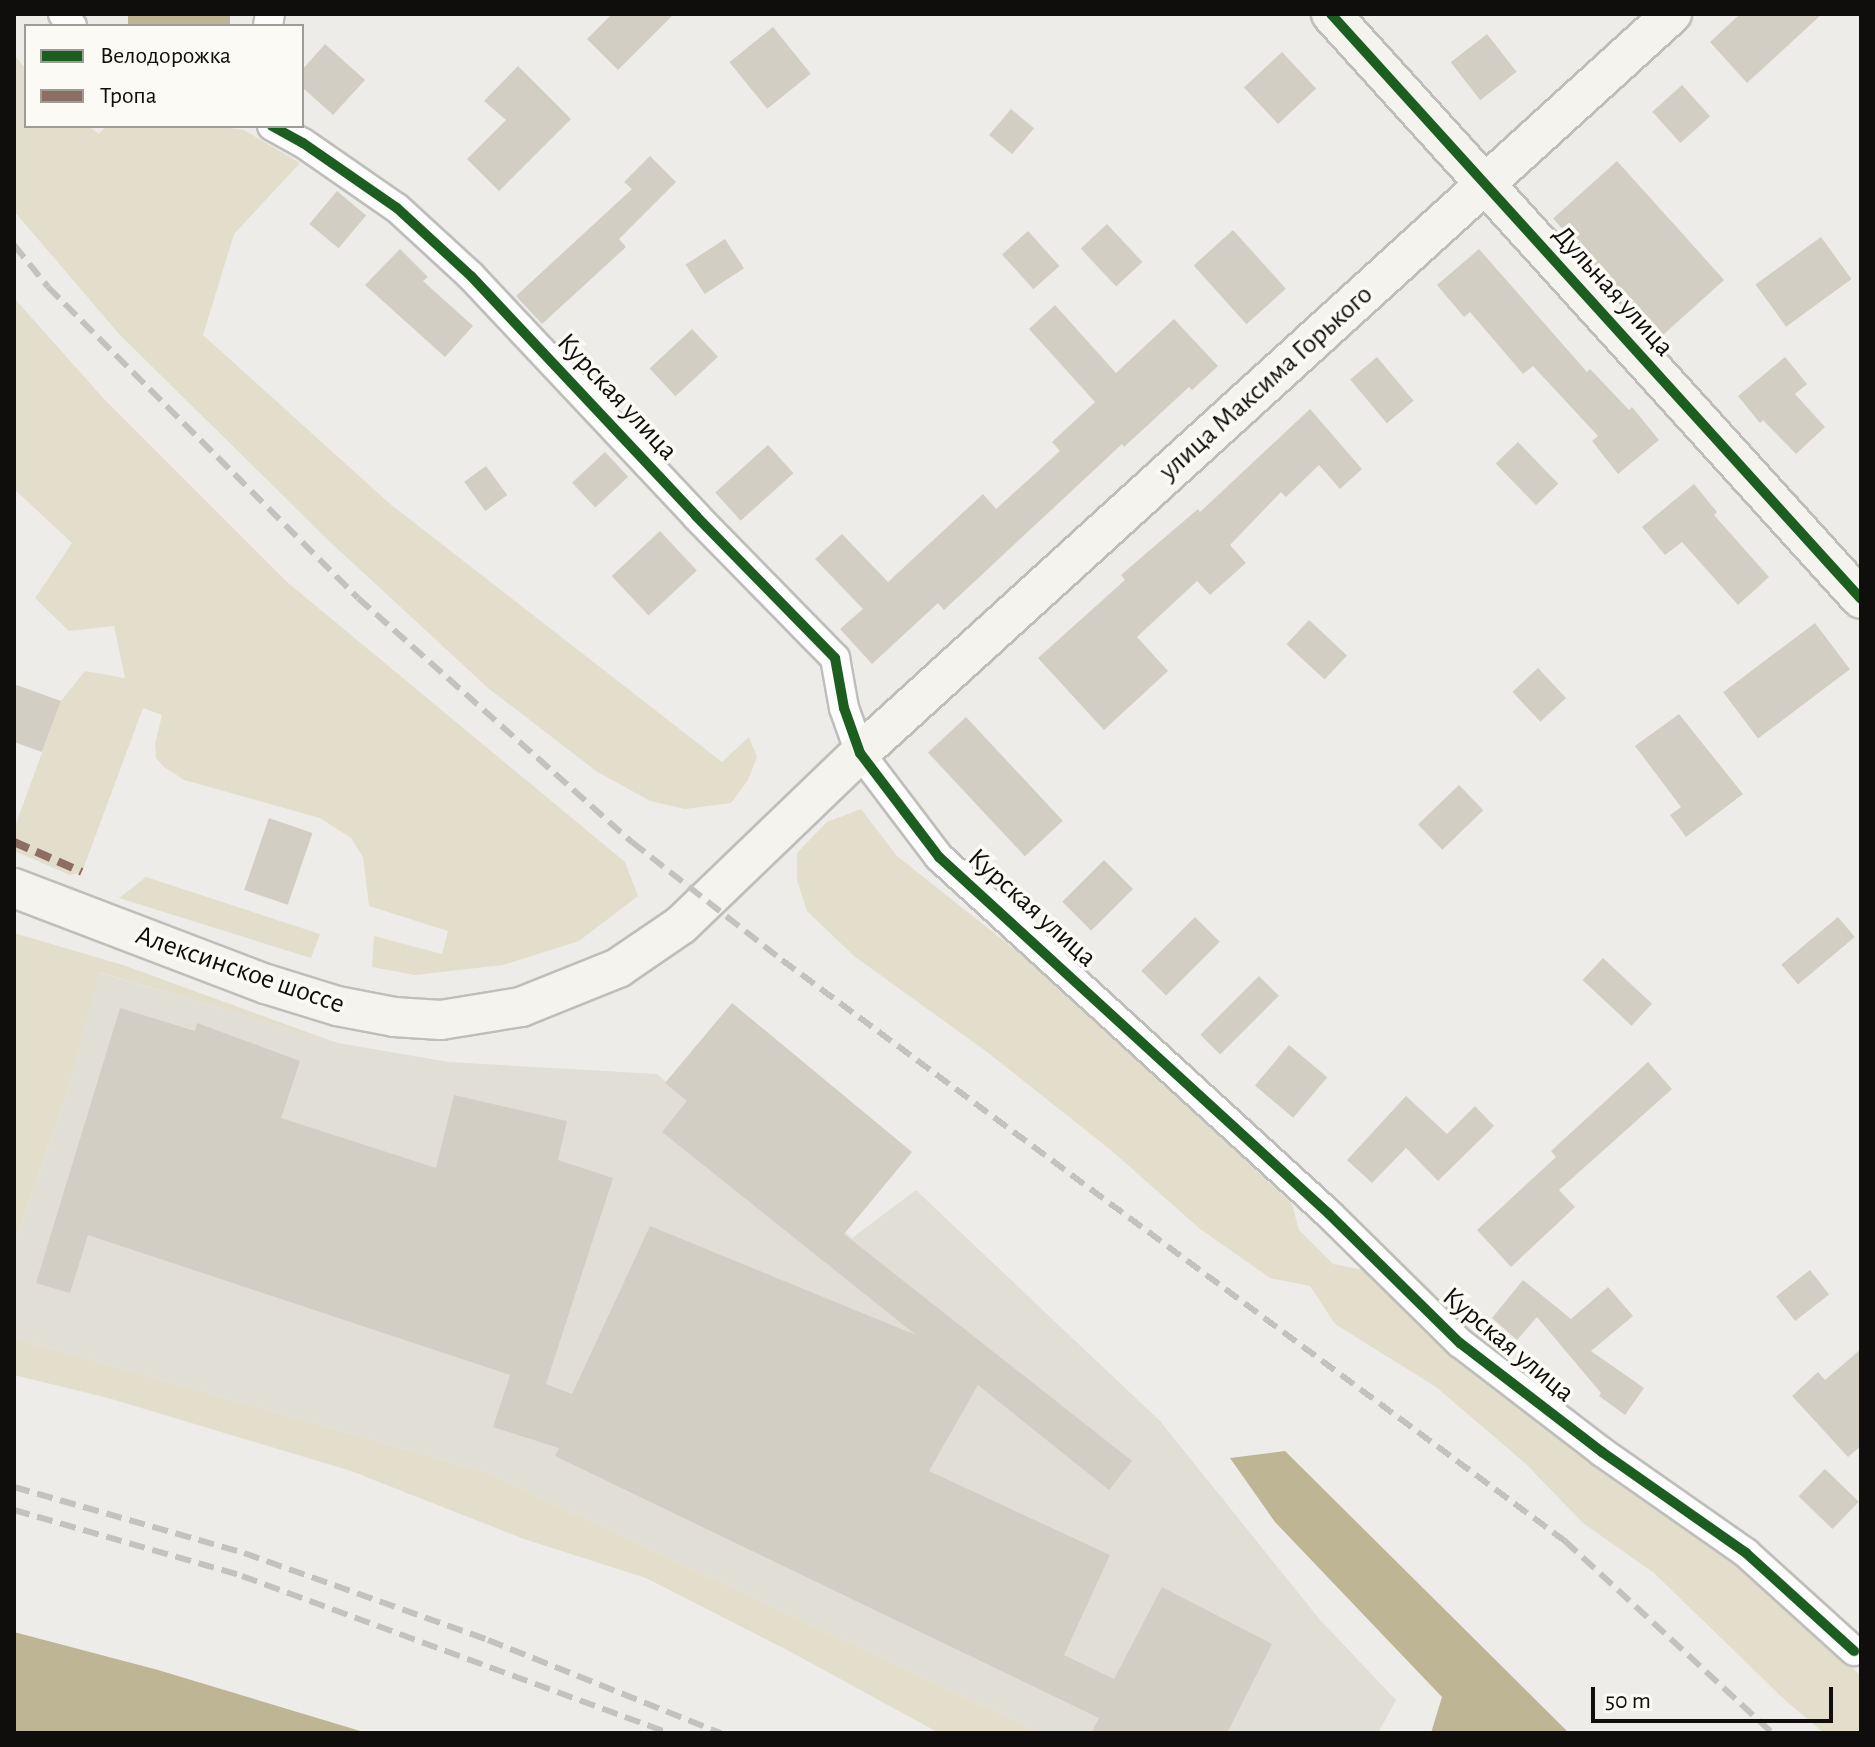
<!DOCTYPE html>
<html>
<head>
<meta charset="utf-8">
<style>
	body { margin:0 }
	#map { position:relative; width:1875px; height:1747px; overflow:hidden; background:#edece8; font-family:"Alegreya Sans",sans-serif }
	div>[style] { position:absolute }
	[style*='--x'] { left:calc(var(--x)*1px); top:calc(var(--y)*1px); width:calc(var(--w)*1px); rotate:calc(var(--a)*1deg) }
	.built>* { inset:0; background:#e1ded6 }
	.green>* { inset:0; background:#e3decb }
	.water>* { inset:0; background:#beb594; transform-origin:0 0 }
	.building>* { inset:0; background:#d2cec3; transform-origin:0 0 }
	.roads { filter:drop-shadow(2px 0 #bfbebb) drop-shadow(-2px 0 #bfbebb) drop-shadow(0 2px #bfbebb) drop-shadow(0 -2px #bfbebb) }
	.street>* { height:28px; margin:-14px; padding:0 14px; transform-origin:14px; border-radius:14px; background:#fcfcfc }
	.secondary>* { height:38px; margin:-19px; padding:0 19px; transform-origin:19px; border-radius:19px; background:#f4f3ee }
	.rail>* { height:6px; margin-top:-3px; transform-origin:0; background:repeating-linear-gradient(90deg,#c2c2c1 0 16px,transparent 0 24px) }
	.quiet>* { height:8px; margin-top:-4px; transform-origin:0; background:repeating-linear-gradient(90deg,#8d6e63 0 16px,transparent 0 24px) }
	.cycleway>* { height:10px; margin:-5px; padding:0 5px; transform-origin:5px; border-radius:5px; background:#1b5e20 }
	span { translate:-50% -50%; white-space:nowrap; text-align:center; line-height:1.15; -webkit-text-stroke:7px #fcfaf4; paint-order:stroke }
	.street-label { font-size:28px; color:#0f0e0c }
	.frame { position:absolute; inset:0; border:16px solid #0f0e0c; pointer-events:none }
	.legend { position:absolute; left:24px; top:24px; width:280px; height:104px; box-sizing:border-box; background:#fcfaf4; border:2px solid #9d9c97; margin:0; padding:10px 14px; list-style:none; font-size:24px; color:#0f0e0c }
	.legend li { display:flex; align-items:center; gap:16px; height:40px }
	.legend b { width:40px; border:2px solid #9d9c97 }
	.scale { position:absolute; left:1591px; top:1687px; width:242px; height:36px; box-sizing:border-box; border:4px solid #0f0e0c; border-top:0; padding-left:10px; font-size:24px; line-height:28px; white-space:nowrap; color:#0f0e0c; -webkit-text-stroke:6px #fcfaf4; paint-order:stroke }
</style>
</head>
<body>
<div id="map">
	<div class="built">
		<i style="clip-path:polygon(98px 972px,338px 1043px,449px 1062px,657px 1074px,852px 1238px,916px 1190px,1160px 1421px,1321px 1621px,1396px 1700px,1378px 1733px,1041px 1733px,488px 1473px,14px 1338px,14px 1246px,69px 1086px)"></i>
	</div>
	<div class="green">
		<i style="clip-path:polygon(14px 55px,26px 69px,26px 126px,88px 126px,99px 134px,106px 126px,214px 126px,244px 130px,300px 163px,234px 234px,203px 335px,389px 503px,722px 762px,749px 737px,757px 757px,748px 780px,731px 803px,685px 809px,650px 801px,596px 771px,488px 688px,328px 540px,119px 334px,14px 211px)"></i>
		<i style="clip-path:polygon(14px 298px,104px 399px,287px 582px,625px 862px,638px 896px,579px 941px,503px 965px,415px 975px,372px 967px,374px 936px,442px 954px,448px 931px,369px 906px,363px 857px,351px 838px,320px 818px,184px 780px,164px 767px,156px 758px,155px 744px,162px 715px,143px 708px,82px 872px,70px 875px,14px 851px,14px 829px,61px 701px,85px 671px,125px 678px,114px 626px,69px 631px,35px 598px,72px 543px,14px 489px)"></i>
		<i style="clip-path:polygon(861px 809px,897px 856px,1057px 983px,1292px 1204px,1299px 1230px,1333px 1264px,1374px 1272px,1445px 1349px,1741px 1561px,1861px 1676px,1861px 1733px,1824px 1733px,1786px 1701px,1654px 1573px,1583px 1523px,1526px 1464px,1436px 1387px,1335px 1324px,1310px 1286px,1270px 1278px,1200px 1229px,1112px 1151px,987px 1052px,854px 956px,807px 911px,797px 880px,797px 853px,827px 822px)"></i>
		<i style="clip-path:polygon(146px 877px,320px 934px,311px 958px,119px 898px)"></i>
		<i style="clip-path:polygon(14px 933px,123px 965px,337px 1043px,99px 972px,69px 1086px,14px 1246px)"></i>
		<i style="clip-path:polygon(14px 1338px,488px 1473px,1041px 1733px,939px 1733px,789px 1651px,646px 1578px,524px 1539px,351px 1471px,108px 1398px,14px 1375px)"></i>
	</div>
	<div class="water">
		<i style="left:128px;top:14px;width:102px;height:13px"></i>
		<i style="clip-path:polygon(1285px 1451px,1569px 1733px,1431px 1733px,1442px 1697px,1275px 1522px,1230px 1458px)"></i>
		<i style="clip-path:polygon(14px 1632px,158px 1670px,367px 1733px,14px 1733px)"></i>
	</div>
	<div class="building">
		<i style="clip-path:polygon(612px 14px,674px 14px,618px 70px,587px 39px)"></i>
		<i style="clip-path:polygon(1740px 14px,1822px 14px,1747px 83px,1710px 42px)"></i>
		<i style="left:773px;top:27px;width:60px;height:56px;rotate:51deg"></i>
		<i style="left:1487px;top:34px;width:48px;height:46px;rotate:52deg"></i>
		<i style="clip-path:polygon(325px 44px,365px 80px,333px 115px,302px 87px,302px 70px)"></i>
		<i style="left:1282px;top:52px;width:50px;height:52px;rotate:47deg"></i>
		<i style="clip-path:polygon(518px 66px,571px 119px,499px 191px,467px 159px,506px 120px,484px 101px)"></i>
		<i style="left:1682px;top:85px;width:42px;height:40px;rotate:48deg"></i>
		<i style="left:1011px;top:109px;width:30px;height:34px;rotate:40deg"></i>
		<i style="clip-path:polygon(650px 156px,676px 182px,619px 239px,626px 247px,542px 324px,516px 296px,632px 189px,624px 182px)"></i>
		<i style="left:1617px;top:161px;width:160px;height:86px;rotate:48deg"></i>
		<i style="left:337px;top:191px;width:38px;height:43px;rotate:40deg"></i>
		<i style="left:1107px;top:224px;width:52px;height:36px;rotate:47deg"></i>
		<i style="left:1233px;top:230px;width:79px;height:53px;rotate:48deg"></i>
		<i style="left:1028px;top:231px;width:47px;height:35px;rotate:48deg"></i>
		<i style="left:1821px;top:237px;width:52px;height:81px;rotate:54deg"></i>
		<i style="left:725px;top:239px;width:35px;height:47px;rotate:57deg"></i>
		<i style="clip-path:polygon(400px 249px,428px 277px,423px 281px,473px 326px,445px 357px,365px 285px)"></i>
		<i style="clip-path:polygon(1479px 249px,1587px 372px,1590px 369px,1629px 410px,1632px 407px,1659px 440px,1618px 474px,1592px 441px,1598px 436px,1533px 366px,1523px 374px,1470px 312px,1464px 317px,1437px 285px)"></i>
		<i style="clip-path:polygon(1055px 305px,1116px 373px,1174px 319px,1218px 366px,1192px 390px,1189px 387px,1124px 447px,1122px 444px,944px 610px,938px 603px,872px 664px,840px 629px,863px 609px,815px 559px,842px 534px,888px 582px,983px 494px,996px 509px,1060px 451px,1052px 442px,1095px 402px,1029px 329px)"></i>
		<i style="left:692px;top:329px;width:38px;height:58px;rotate:47deg"></i>
		<i style="left:1377px;top:357px;width:57px;height:35px;rotate:50deg"></i>
		<i style="clip-path:polygon(1785px 357px,1807px 384px,1795px 394px,1825px 427px,1796px 454px,1763px 420px,1760px 423px,1738px 396px)"></i>
		<i style="clip-path:polygon(1310px 409px,1362px 469px,1340px 489px,1319px 465px,1286px 497px,1281px 492px,1230px 545px,1246px 563px,1210px 595px,1197px 581px,1137px 637px,1168px 671px,1104px 730px,1038px 658px,1125px 580px,1121px 575px,1143px 556px,1198px 509px,1200px 512px)"></i>
		<i style="left:1518px;top:442px;width:58px;height:31px;rotate:46deg"></i>
		<i style="left:768px;top:445px;width:38px;height:71px;rotate:48deg"></i>
		<i style="left:605px;top:452px;width:34px;height:45px;rotate:47deg"></i>
		<i style="left:486px;top:466px;width:36px;height:27px;rotate:54deg"></i>
		<i style="clip-path:polygon(1694px 484px,1717px 512px,1714px 515px,1769px 577px,1738px 605px,1682px 542px,1665px 555px,1642px 527px)"></i>
		<i style="left:660px;top:531px;width:54px;height:66px;rotate:47deg"></i>
		<i style="left:1309px;top:620px;width:52px;height:33px;rotate:43deg"></i>
		<i style="left:1815px;top:623px;width:58px;height:115px;rotate:53deg"></i>
		<i style="left:1538px;top:668px;width:41px;height:35px;rotate:47deg"></i>
		<i style="clip-path:polygon(14px 684px,61px 701px,42px 752px,14px 742px)"></i>
		<i style="clip-path:polygon(1679px 714px,1743px 794px,1686px 837px,1670px 815px,1681px 807px,1635px 746px)"></i>
		<i style="left:966px;top:717px;width:142px;height:52px;rotate:47deg"></i>
		<i style="left:1459px;top:785px;width:35px;height:57px;rotate:46deg"></i>
		<i style="left:269px;top:818px;width:46px;height:76px;rotate:19deg"></i>
		<i style="left:1104px;top:860px;width:41px;height:59px;rotate:45deg"></i>
		<i style="left:1195px;top:917px;width:35px;height:76px;rotate:45deg"></i>
		<i style="left:1838px;top:917px;width:26px;height:74px;rotate:50deg"></i>
		<i style="left:1603px;top:958px;width:67px;height:30px;rotate:43deg"></i>
		<i style="left:1259px;top:976px;width:28px;height:83px;rotate:45deg"></i>
		<i style="clip-path:polygon(732px 1003px,912px 1152px,844px 1234px,1132px 1461px,1109px 1490px,978px 1385px,929px 1471px,1110px 1555px,1064px 1655px,1114px 1679px,1162px 1587px,1272px 1644px,1227px 1733px,1091px 1733px,1099px 1718px,555px 1456px,559px 1448px,493px 1427px,510px 1375px,88px 1235px,70px 1293px,36px 1283px,120px 1008px,195px 1031px,197px 1023px,300px 1061px,281px 1118px,436px 1168px,454px 1095px,567px 1121px,558px 1160px,613px 1178px,546px 1384px,572px 1394px,650px 1226px,916px 1335px,662px 1132px,687px 1101px,665px 1083px)"></i>
		<i style="left:1289px;top:1045px;width:50px;height:53px;rotate:40deg"></i>
		<i style="clip-path:polygon(1648px 1062px,1672px 1089px,1559px 1190px,1575px 1207px,1511px 1267px,1477px 1230px,1556px 1157px,1551px 1151px)"></i>
		<i style="clip-path:polygon(1406px 1096px,1447px 1134px,1475px 1106px,1494px 1126px,1438px 1181px,1406px 1148px,1372px 1183px,1347px 1160px)"></i>
		<i style="left:1810px;top:1270px;width:31px;height:43px;rotate:52deg"></i>
		<i style="clip-path:polygon(1523px 1280px,1571px 1319px,1608px 1287px,1633px 1316px,1591px 1351px,1644px 1388px,1625px 1415px,1599px 1396px,1601px 1393px,1537px 1317px,1517px 1340px,1492px 1318px)"></i>
		<i style="clip-path:polygon(1861px 1349px,1861px 1446px,1848px 1457px,1792px 1396px,1818px 1372px,1825px 1380px)"></i>
		<i style="left:1825px;top:1469px;width:47px;height:38px;rotate:44deg"></i>
	</div>
	<div class="roads">
		<div class="street">
			<i style="--x:63;--y:14;--w:15;--a:53"></i>
			<i style="--x:268;--y:26;--w:12;--a:-81"></i>
			<i style="--x:272;--y:126;--w:35;--a:29"></i>
			<i style="--x:303;--y:143;--w:114;--a:34.7"></i>
			<i style="--x:397;--y:208;--w:100;--a:42.6"></i>
			<i style="--x:471;--y:276;--w:329;--a:46.8"></i>
			<i style="--x:696;--y:516;--w:199;--a:45.6"></i>
			<i style="--x:835;--y:658;--w:51;--a:79.8"></i>
			<i style="--x:844;--y:708;--w:48;--a:70.4"></i>
			<i style="--x:860;--y:753;--w:131;--a:52.8"></i>
			<i style="--x:939;--y:857;--w:529;--a:42.47"></i>
			<i style="--x:1329;--y:1214;--w:184;--a:44.6"></i>
			<i style="--x:1460;--y:1343;--w:179;--a:37.5"></i>
			<i style="--x:1602;--y:1452;--w:176;--a:35"></i>
			<i style="--x:1746;--y:1553;--w:146;--a:42.2"></i>
		</div>
		<div class="secondary">
			<i style="--x:1331;--y:14;--w:789;--a:47.82"></i>
			<i style="--x:14;--y:888;--w:270;--a:20.9"></i>
			<i style="--x:266;--y:984;--w:74;--a:17.2"></i>
			<i style="--x:337;--y:1006;--w:58;--a:10.9"></i>
			<i style="--x:394;--y:1017;--w:47;--a:3.7"></i>
			<i style="--x:441;--y:1020;--w:81;--a:-9.2"></i>
			<i style="--x:521;--y:1007;--w:105;--a:-21.9"></i>
			<i style="--x:618;--y:968;--w:76;--a:-34.3"></i>
			<i style="--x:681;--y:925;--w:248;--a:-43.9"></i>
			<i style="--x:860;--y:753;--w:1098;--a:-42.31"></i>
		</div>
	</div>
	<div class="rail">
		<i style="--x:14;--y:245;--w:54;--a:51"></i>
		<i style="--x:48;--y:287;--w:439;--a:45.1"></i>
		<i style="--x:358;--y:598;--w:367;--a:41.7"></i>
		<i style="--x:632;--y:842;--w:191;--a:38.2"></i>
		<i style="--x:782;--y:960;--w:975;--a:36.58"></i>
		<i style="--x:1565;--y:1541;--w:282;--a:42.8"></i>
		<i style="--x:14;--y:1487;--w:239;--a:16"></i>
		<i style="--x:244;--y:1553;--w:259;--a:19.6"></i>
		<i style="--x:488;--y:1640;--w:251;--a:21.8"></i>
		<i style="--x:14;--y:1510;--w:237;--a:16.1"></i>
		<i style="--x:242;--y:1576;--w:454;--a:20.2"></i>
	</div>
	<div class="quiet">
		<i style="--x:14;--y:842;--w:74;--a:23.8"></i>
	</div>
	<div class="cycleway">
		<i style="--x:1331;--y:14;--w:789;--a:47.82"></i>
		<i style="--x:272;--y:126;--w:35;--a:29"></i>
		<i style="--x:303;--y:143;--w:114;--a:34.7"></i>
		<i style="--x:397;--y:208;--w:100;--a:42.6"></i>
		<i style="--x:471;--y:276;--w:329;--a:46.8"></i>
		<i style="--x:696;--y:516;--w:199;--a:45.6"></i>
		<i style="--x:835;--y:658;--w:51;--a:79.8"></i>
		<i style="--x:844;--y:708;--w:48;--a:70.4"></i>
		<i style="--x:860;--y:753;--w:131;--a:52.8"></i>
		<i style="--x:939;--y:857;--w:529;--a:42.47"></i>
		<i style="--x:1329;--y:1214;--w:184;--a:44.6"></i>
		<i style="--x:1460;--y:1343;--w:179;--a:37.5"></i>
		<i style="--x:1602;--y:1452;--w:176;--a:35"></i>
		<i style="--x:1746;--y:1553;--w:146;--a:42.2"></i>
	</div>
	<div class="street-label">
		<span style="left:1613px;top:291px;rotate:48deg">Дульная улица</span>
		<span style="left:1266px;top:383px;rotate:-42deg">улица Максима Горького</span>
		<span style="left:617px;top:397px;rotate:47deg">Курская улица</span>
		<span style="left:1032px;top:908px;rotate:42deg">Курская улица</span>
		<span style="left:240px;top:970px;rotate:19deg">Алексинское шоссе</span>
		<span style="left:1508px;top:1345px;rotate:40deg">Курская улица</span>
	</div>
	<div class="frame"></div>
	<ul class="legend">
	<li><b style="height:10px;background:#1b5e20"></b>Велодорожка</li>
	<li><b style="height:10px;background:#8d6e63"></b>Тропа</li>
	</ul>
	<div class="scale">50 m</div>
</div>
</body>
</html>
